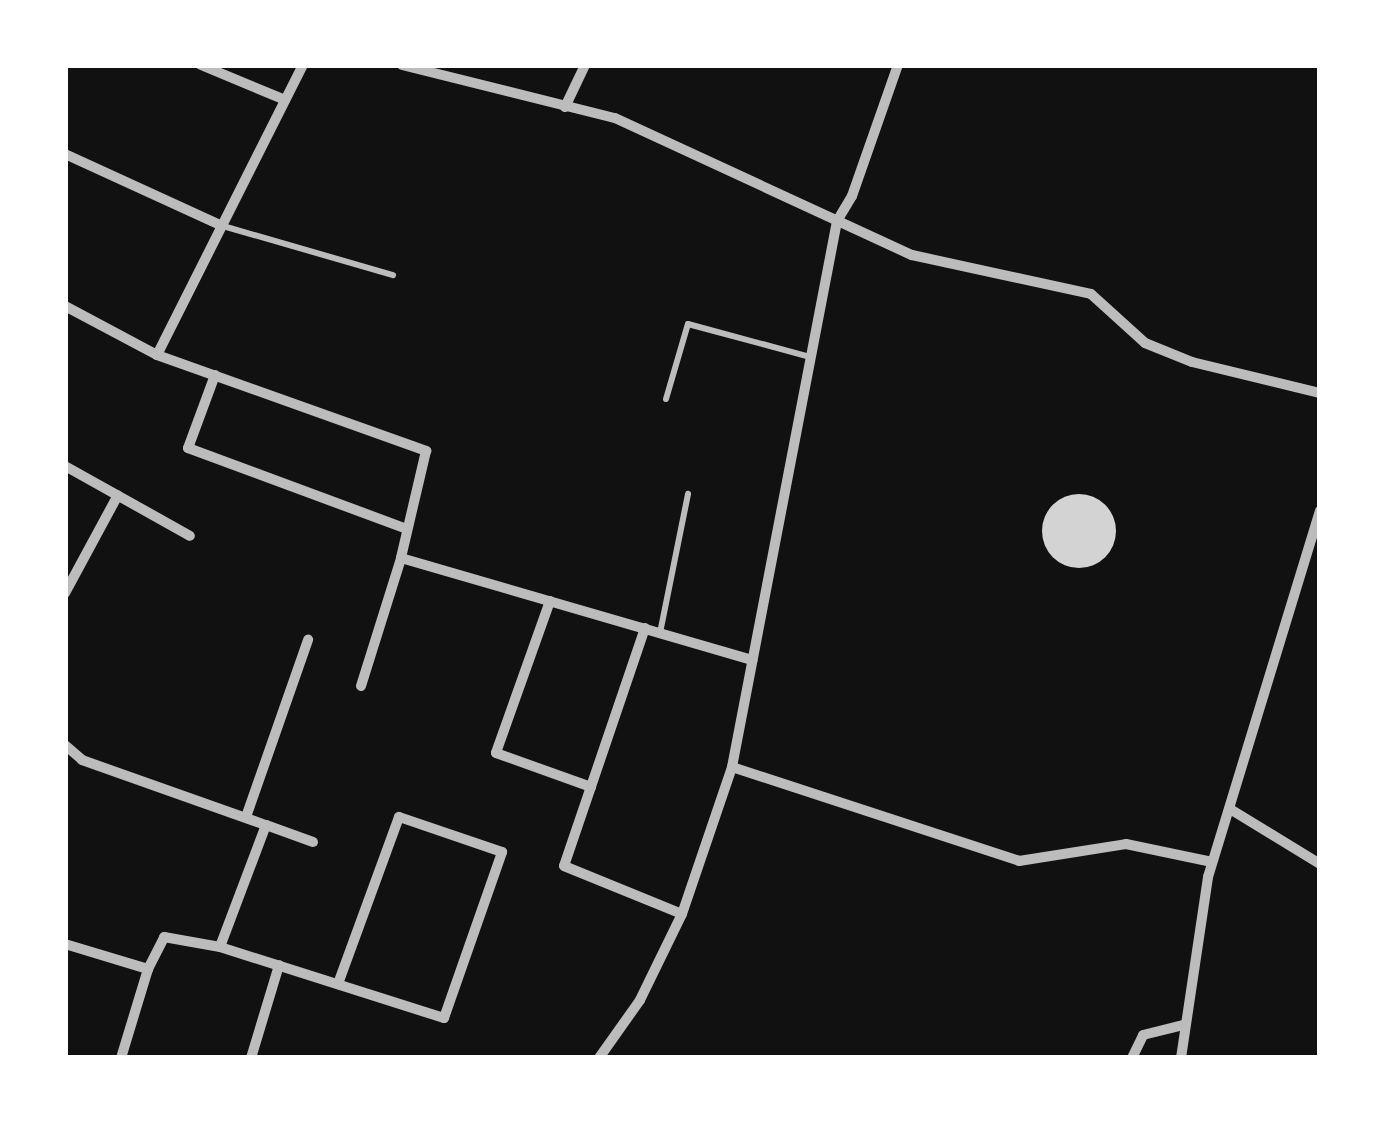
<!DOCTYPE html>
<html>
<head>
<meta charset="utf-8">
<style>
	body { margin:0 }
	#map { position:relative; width:1385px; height:1123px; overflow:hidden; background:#111; font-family:"Asap Condensed",sans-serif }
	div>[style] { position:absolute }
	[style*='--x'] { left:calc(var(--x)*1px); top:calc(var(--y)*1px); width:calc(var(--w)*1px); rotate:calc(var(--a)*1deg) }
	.building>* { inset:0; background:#d3d3d3 }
	.round { border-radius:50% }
	.service>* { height:6px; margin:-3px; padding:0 3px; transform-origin:3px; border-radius:3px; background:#bcbcbc }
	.minor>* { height:10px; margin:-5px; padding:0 5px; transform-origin:5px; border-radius:5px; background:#bcbcbc }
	span { translate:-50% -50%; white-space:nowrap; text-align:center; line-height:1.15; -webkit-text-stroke:9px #fff; paint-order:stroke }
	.frame { position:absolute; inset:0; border:68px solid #fff; pointer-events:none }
</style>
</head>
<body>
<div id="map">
	<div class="building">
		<i class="round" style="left:1042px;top:494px;width:74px;height:74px"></i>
	</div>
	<div class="service">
		<i style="--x:223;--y:226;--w:177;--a:16.1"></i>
		<i style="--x:666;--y:399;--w:78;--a:-73.7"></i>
		<i style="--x:688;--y:324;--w:126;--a:15.1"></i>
		<i style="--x:660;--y:633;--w:142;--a:-78.6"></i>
	</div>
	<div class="minor">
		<i style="--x:201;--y:65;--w:91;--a:22.6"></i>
		<i style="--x:402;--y:65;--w:219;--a:14"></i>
		<i style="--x:615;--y:118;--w:327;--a:24.8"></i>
		<i style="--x:912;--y:255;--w:183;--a:12.3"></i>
		<i style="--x:1091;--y:294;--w:73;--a:42.2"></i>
		<i style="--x:1145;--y:343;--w:51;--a:22"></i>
		<i style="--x:1192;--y:362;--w:132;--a:13.6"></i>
		<i style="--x:565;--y:107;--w:47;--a:-64.5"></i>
		<i style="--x:65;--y:154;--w:173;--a:24.6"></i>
		<i style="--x:65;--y:306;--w:104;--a:28"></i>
		<i style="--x:157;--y:355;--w:325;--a:-63.3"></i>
		<i style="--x:157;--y:355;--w:286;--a:19.6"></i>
		<i style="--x:426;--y:451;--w:110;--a:103.2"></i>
		<i style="--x:401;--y:558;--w:366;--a:16.2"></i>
		<i style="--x:215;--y:375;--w:78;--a:110.3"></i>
		<i style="--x:188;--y:448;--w:233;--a:20.3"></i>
		<i style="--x:65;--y:466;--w:143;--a:29.2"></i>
		<i style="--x:65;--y:593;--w:111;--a:-61.6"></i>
		<i style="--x:550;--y:601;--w:161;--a:109.6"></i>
		<i style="--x:496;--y:753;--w:101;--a:19.7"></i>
		<i style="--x:645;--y:628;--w:251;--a:108.8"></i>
		<i style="--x:564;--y:866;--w:127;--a:22.1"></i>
		<i style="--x:361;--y:686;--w:134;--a:-72.6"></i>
		<i style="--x:65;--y:745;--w:23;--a:41"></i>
		<i style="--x:82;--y:760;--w:195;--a:19.5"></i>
		<i style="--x:266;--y:825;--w:130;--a:110.7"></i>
		<i style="--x:220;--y:947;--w:235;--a:17.6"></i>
		<i style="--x:444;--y:1018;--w:176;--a:-70.7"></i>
		<i style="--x:502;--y:852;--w:109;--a:-161.2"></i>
		<i style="--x:399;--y:817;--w:178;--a:110.1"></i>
		<i style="--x:732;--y:767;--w:302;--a:18.1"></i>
		<i style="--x:1019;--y:861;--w:108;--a:-9"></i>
		<i style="--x:1126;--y:844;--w:88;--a:11.8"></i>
		<i style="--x:1230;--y:809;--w:105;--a:31.4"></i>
		<i style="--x:246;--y:817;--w:188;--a:-70.7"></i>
		<i style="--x:266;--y:825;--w:50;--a:19.9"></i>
		<i style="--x:65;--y:944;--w:87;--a:16.8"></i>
		<i style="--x:148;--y:969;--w:36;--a:-63"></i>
		<i style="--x:164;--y:937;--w:57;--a:10.1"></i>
		<i style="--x:121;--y:1058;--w:93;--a:-73.1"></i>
		<i style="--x:251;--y:1058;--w:97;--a:-73.2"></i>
		<i style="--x:599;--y:1058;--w:71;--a:-54.7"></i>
		<i style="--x:640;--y:1000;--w:96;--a:-64"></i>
		<i style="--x:682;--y:914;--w:155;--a:-71.2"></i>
		<i style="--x:732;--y:767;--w:556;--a:-79.11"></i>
		<i style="--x:837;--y:221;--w:29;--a:-59"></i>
		<i style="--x:852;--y:196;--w:139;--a:-70.7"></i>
		<i style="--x:1132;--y:1058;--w:25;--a:-64"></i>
		<i style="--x:1143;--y:1035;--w:41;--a:-14"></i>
		<i style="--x:1181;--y:1058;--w:183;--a:-81.5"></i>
		<i style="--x:1208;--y:877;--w:383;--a:-73"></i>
	</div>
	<div class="frame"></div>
</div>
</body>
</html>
